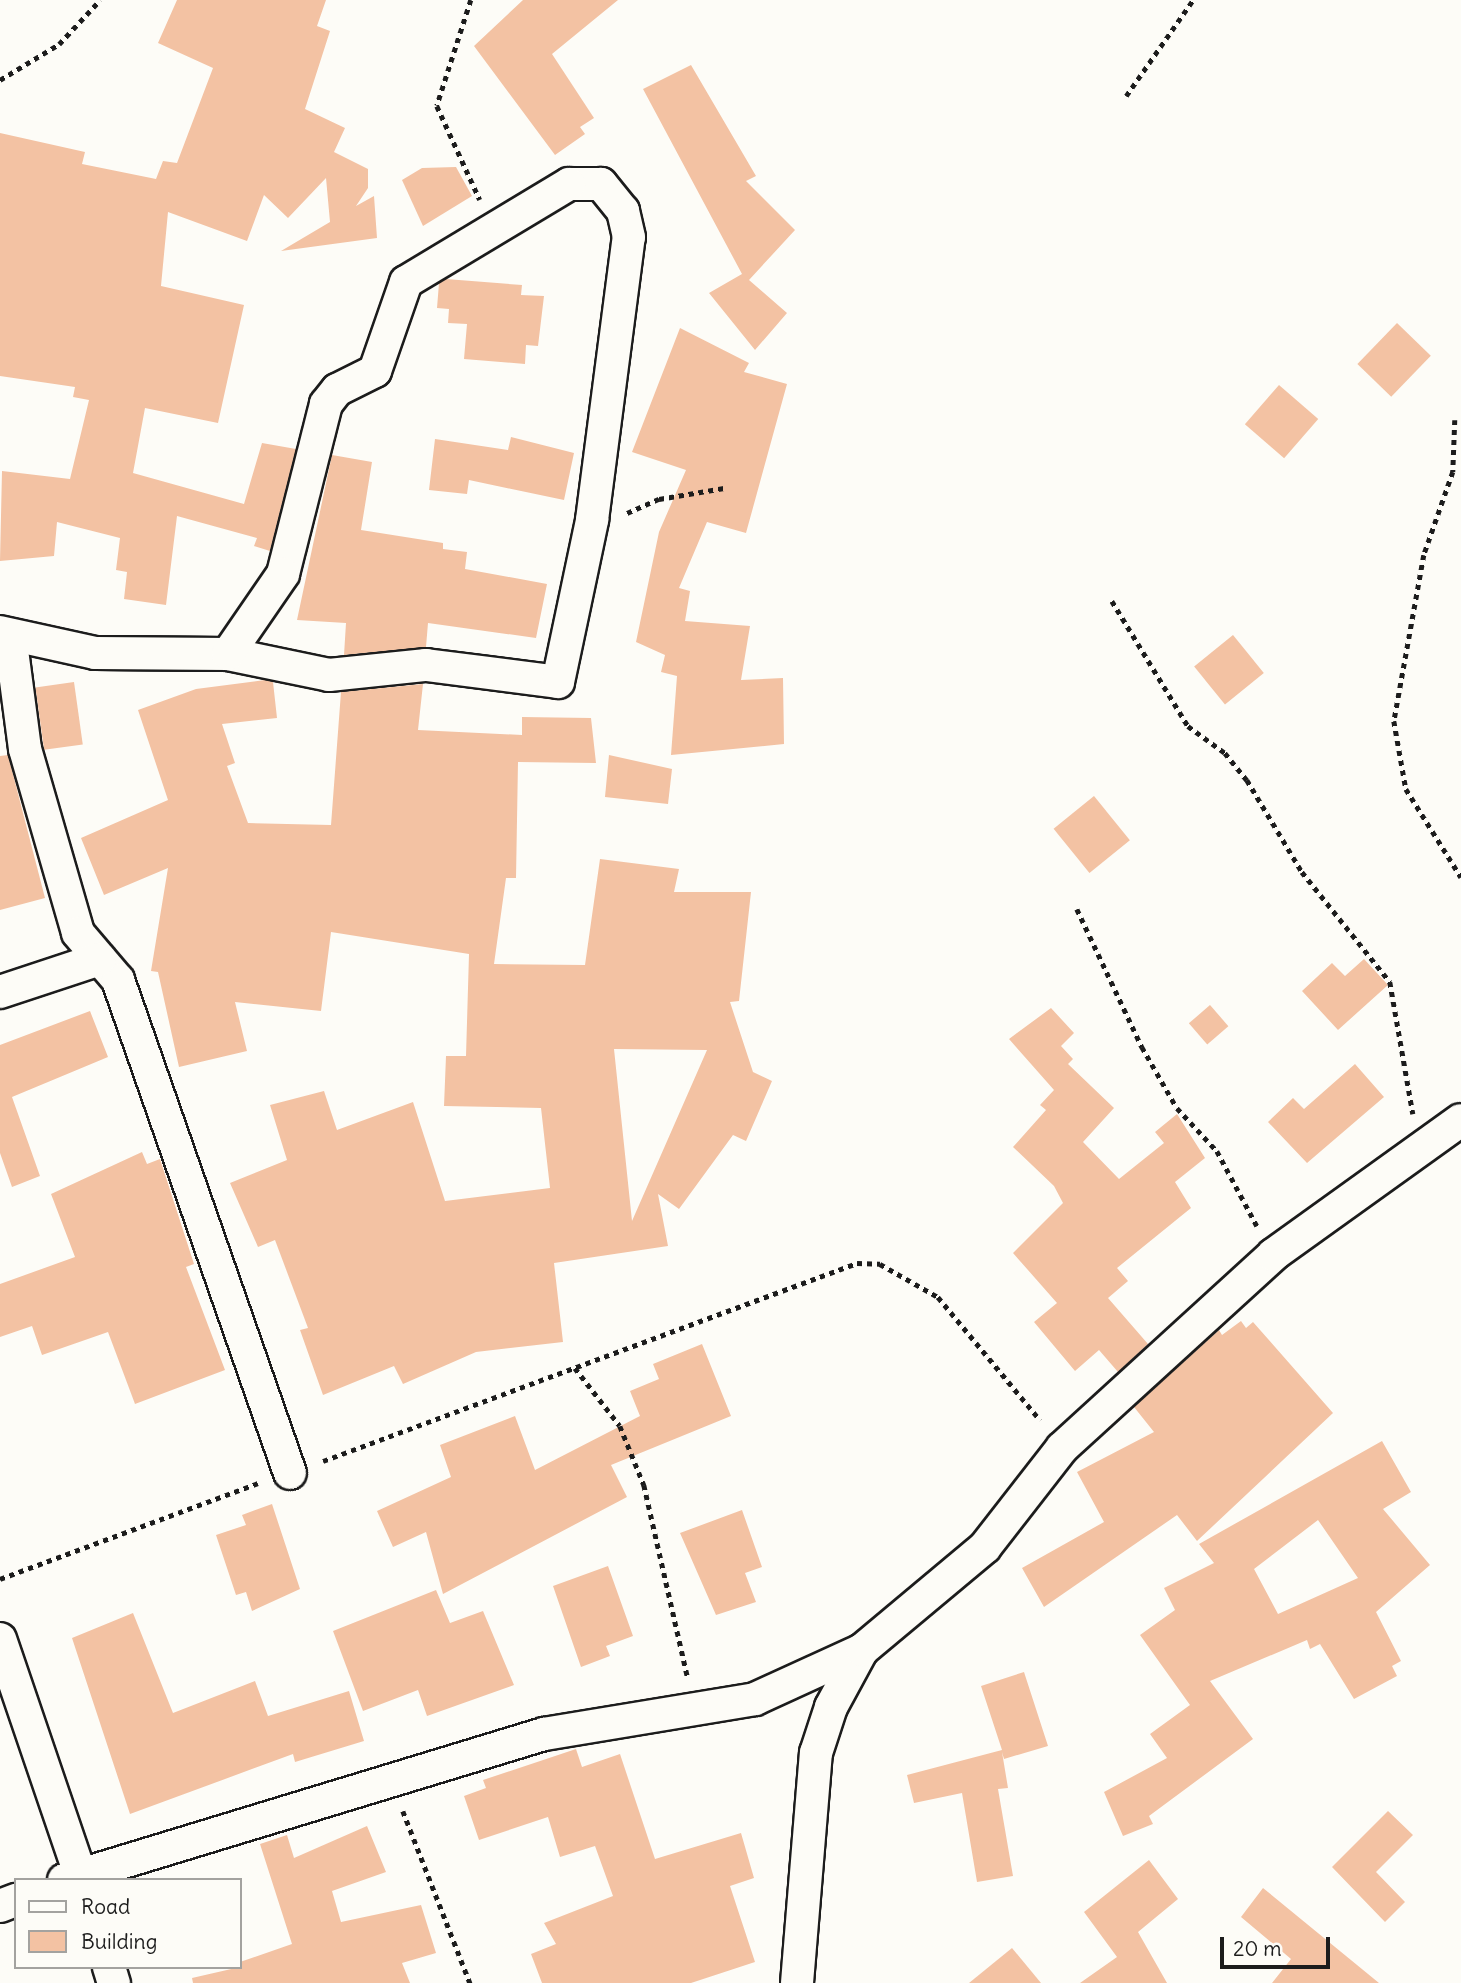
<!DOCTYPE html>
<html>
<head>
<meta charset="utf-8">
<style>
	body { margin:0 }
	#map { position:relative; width:1461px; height:1983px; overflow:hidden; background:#fdfcf7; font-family:Delius,sans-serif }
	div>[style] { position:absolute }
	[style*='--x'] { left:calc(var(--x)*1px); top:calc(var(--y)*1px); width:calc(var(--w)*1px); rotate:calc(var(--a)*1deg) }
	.building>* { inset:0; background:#f3c2a3; transform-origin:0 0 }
	.path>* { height:4.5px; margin-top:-2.25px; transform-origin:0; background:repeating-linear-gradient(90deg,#1c1c1c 0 5px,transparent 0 10px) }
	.roads { filter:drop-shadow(2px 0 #1c1c1c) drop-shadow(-2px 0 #1c1c1c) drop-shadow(0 2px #1c1c1c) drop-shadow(0 -2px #1c1c1c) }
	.street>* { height:32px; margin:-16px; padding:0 16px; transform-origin:16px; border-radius:16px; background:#fdfcf7 }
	span { translate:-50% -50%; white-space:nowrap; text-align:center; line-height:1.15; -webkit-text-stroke:7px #fdfcf7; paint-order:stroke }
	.legend { position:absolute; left:14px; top:1878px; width:228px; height:91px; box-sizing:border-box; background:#fdfcf7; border:2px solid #a3a29f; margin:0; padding:9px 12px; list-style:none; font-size:21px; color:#1c1c1c }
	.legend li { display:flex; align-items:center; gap:14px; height:35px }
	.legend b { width:35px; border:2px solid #a3a29f }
	.scale { position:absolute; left:1220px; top:1937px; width:110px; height:32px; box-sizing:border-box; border:4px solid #1c1c1c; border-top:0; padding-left:9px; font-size:21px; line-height:24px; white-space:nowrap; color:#1c1c1c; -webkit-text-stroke:5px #fdfcf7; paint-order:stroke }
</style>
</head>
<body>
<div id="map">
	<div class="building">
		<i style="clip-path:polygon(177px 0,326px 0,317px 26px,330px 31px,305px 109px,345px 128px,334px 152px,368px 169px,368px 188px,356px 206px,374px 196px,377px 238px,281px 251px,330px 222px,326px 178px,288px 218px,264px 195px,247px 241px,168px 212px,161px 286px,244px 305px,218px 423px,145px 408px,133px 473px,244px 504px,262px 443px,296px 449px,270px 551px,254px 546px,257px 538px,177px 516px,166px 605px,124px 599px,127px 572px,116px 570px,120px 538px,57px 522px,54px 556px,0 561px,2px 471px,70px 479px,89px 400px,73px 397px,75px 387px,0 376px,0 133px,85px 152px,82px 164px,156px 179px,163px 161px,177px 163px,213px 68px,158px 43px)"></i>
		<i style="clip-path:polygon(523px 0,618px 0,552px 54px,594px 118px,580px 127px,585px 134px,555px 155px,474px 46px)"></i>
		<i style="clip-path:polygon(691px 65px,756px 176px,746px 181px,795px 230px,749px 280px,787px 313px,755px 350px,709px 293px,742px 274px,643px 89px)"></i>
		<i style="clip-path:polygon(456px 167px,472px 196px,423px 226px,402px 180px,422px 168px)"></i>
		<i style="clip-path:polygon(446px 279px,522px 285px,521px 295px,544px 296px,538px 346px,526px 345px,525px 364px,464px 359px,467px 324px,448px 323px,449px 309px,437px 308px,439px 283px)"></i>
		<i style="left:1397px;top:323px;width:47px;height:57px;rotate:44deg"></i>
		<i style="clip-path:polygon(680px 328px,749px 363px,744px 372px,787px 384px,746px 533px,707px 522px,679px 588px,690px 591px,685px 621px,750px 626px,741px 680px,783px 678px,784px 744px,671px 755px,677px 676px,661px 672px,665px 655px,636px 642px,659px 532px,686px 470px,632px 452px)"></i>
		<i style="left:1279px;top:385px;width:52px;height:52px;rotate:41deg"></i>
		<i style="clip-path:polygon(511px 437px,574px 453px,564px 500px,469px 480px,467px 494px,429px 490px,435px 439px,508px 450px)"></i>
		<i style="clip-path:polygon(332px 455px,372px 462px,361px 530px,443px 543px,443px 549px,467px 552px,465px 569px,547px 584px,536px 638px,428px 623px,426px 647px,344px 655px,346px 623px,297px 620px)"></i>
		<i style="left:1233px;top:635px;width:49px;height:50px;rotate:51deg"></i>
		<i style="clip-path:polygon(evenodd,265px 680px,273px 682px,277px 718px,222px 724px,235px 763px,227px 766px,248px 823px,331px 825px,341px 692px,423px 684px,418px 730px,522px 735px,522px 717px,591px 718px,596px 763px,518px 762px,516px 878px,506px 878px,494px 964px,585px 965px,600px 859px,679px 869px,674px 892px,751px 892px,739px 1001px,730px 1002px,753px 1072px,772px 1081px,746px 1141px,733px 1135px,679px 1209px,658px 1194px,668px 1246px,554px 1263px,563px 1342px,476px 1352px,403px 1384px,394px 1366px,323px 1395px,300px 1330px,308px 1328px,275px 1240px,258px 1247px,230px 1183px,287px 1160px,270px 1105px,324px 1091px,337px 1130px,413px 1102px,445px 1201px,550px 1188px,541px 1108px,444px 1106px,446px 1056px,466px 1056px,469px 954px,331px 932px,321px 1011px,235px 1002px,247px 1051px,179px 1067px,158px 972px,151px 971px,168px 868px,104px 895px,81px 838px,168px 800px,138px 710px,196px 689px,265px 680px,614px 1049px,707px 1050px,632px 1221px,614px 1049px)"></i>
		<i style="left:74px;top:682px;width:63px;height:39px;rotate:82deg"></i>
		<i style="clip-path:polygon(8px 755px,45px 898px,0 910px,0 756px)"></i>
		<i style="clip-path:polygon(609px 755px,672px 769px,668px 804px,605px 797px)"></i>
		<i style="left:1094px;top:796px;width:57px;height:52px;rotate:51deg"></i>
		<i style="clip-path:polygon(1364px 959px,1388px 985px,1338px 1030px,1302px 991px,1332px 963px,1345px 976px)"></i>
		<i style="left:1210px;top:1005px;width:28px;height:28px;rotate:49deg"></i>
		<i style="clip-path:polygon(1051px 1008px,1074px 1033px,1061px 1046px,1073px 1059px,1068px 1064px,1114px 1108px,1083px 1142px,1119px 1179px,1164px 1143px,1155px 1132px,1177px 1114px,1205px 1158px,1175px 1182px,1191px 1208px,1117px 1268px,1128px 1281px,1108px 1298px,1148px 1344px,1118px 1372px,1099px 1350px,1075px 1371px,1034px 1322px,1057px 1303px,1013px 1253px,1063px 1203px,1054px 1186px,1013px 1147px,1046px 1110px,1040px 1105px,1054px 1090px,1009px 1039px)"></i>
		<i style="clip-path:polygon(90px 1011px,108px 1057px,12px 1097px,40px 1176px,12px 1187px,0 1153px,0 1045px)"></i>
		<i style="clip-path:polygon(1355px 1064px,1384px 1097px,1307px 1163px,1268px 1122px,1293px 1098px,1304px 1109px)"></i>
		<i style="clip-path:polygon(142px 1152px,147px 1164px,160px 1159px,194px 1264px,186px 1267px,225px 1370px,135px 1404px,108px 1332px,42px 1355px,32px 1326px,0 1337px,0 1284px,75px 1257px,51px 1194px)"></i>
		<i style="clip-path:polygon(1241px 1321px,1246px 1328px,1253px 1322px,1333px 1413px,1197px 1541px,1177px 1515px,1044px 1607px,1022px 1568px,1104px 1522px,1077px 1472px,1154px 1432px,1134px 1407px,1219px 1330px,1222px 1335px)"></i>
		<i style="clip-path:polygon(702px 1344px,731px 1416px,611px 1465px,627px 1497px,443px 1594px,426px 1532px,393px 1547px,377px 1511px,451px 1477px,440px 1445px,515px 1416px,535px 1470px,640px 1416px,630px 1391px,659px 1379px,653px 1364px)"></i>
		<i style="clip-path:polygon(evenodd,1382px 1441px,1411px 1492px,1383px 1509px,1430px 1565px,1376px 1612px,1401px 1661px,1392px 1666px,1397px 1676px,1354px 1699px,1320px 1644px,1310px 1649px,1307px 1640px,1210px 1681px,1253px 1739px,1149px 1816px,1153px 1824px,1123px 1836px,1104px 1792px,1167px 1758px,1150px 1734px,1190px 1705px,1140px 1635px,1175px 1610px,1164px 1588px,1214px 1563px,1199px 1544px,1382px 1441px,1318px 1520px,1358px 1578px,1278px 1614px,1254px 1569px,1318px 1520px)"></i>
		<i style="clip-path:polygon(272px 1504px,300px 1589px,252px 1611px,246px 1592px,236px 1595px,216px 1535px,246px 1525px,242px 1515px)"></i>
		<i style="clip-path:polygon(742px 1510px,762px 1567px,745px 1573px,756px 1602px,716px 1615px,680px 1533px)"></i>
		<i style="clip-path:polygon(608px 1566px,633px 1636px,606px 1646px,610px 1656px,581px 1667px,553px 1586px)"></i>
		<i style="clip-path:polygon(436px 1590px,450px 1623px,483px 1611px,514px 1685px,427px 1716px,418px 1690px,363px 1711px,333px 1631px)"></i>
		<i style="clip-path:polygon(133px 1613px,173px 1713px,255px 1681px,268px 1716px,349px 1691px,364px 1741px,295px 1762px,293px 1754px,130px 1814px,72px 1638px)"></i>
		<i style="clip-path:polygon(1024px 1672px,1048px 1746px,1004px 1759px,1002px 1752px,1008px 1788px,998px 1789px,1013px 1876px,977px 1882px,962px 1793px,914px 1803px,907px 1775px,1002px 1750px,981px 1686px)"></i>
		<i style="clip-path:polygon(576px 1749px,582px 1767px,620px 1754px,655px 1859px,741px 1833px,754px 1878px,730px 1886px,755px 1962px,691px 1983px,542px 1983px,531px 1954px,556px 1944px,544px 1923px,613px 1896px,595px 1846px,560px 1857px,548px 1817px,479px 1840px,464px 1796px,486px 1788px,483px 1780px)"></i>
		<i style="clip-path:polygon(1388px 1811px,1413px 1835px,1376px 1872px,1405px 1902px,1385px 1922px,1332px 1867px)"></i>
		<i style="clip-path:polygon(367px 1826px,386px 1872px,332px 1891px,341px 1922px,421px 1905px,436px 1953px,402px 1963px,410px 1983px,193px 1983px,192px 1978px,240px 1967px,240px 1962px,292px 1944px,260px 1844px,287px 1835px,294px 1858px)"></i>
		<i style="clip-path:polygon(1149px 1860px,1178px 1899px,1138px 1932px,1167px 1983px,1080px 1983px,1117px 1957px,1084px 1912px)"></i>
		<i style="clip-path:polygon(1263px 1888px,1379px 1983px,1272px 1983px,1291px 1959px,1241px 1917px)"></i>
		<i style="clip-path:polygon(1012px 1948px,1041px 1983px,969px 1983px)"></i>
	</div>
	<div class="path">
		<i style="--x:471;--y:0;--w:111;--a:107.8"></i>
		<i style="--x:437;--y:106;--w:103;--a:65.4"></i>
		<i style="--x:0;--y:80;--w:69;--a:-31.4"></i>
		<i style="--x:59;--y:44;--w:60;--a:-47"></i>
		<i style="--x:1126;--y:96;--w:117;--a:-55.1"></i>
		<i style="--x:1455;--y:420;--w:52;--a:92.2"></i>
		<i style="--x:1453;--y:472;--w:88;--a:109.3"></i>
		<i style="--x:1424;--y:555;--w:169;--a:100.2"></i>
		<i style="--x:1394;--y:721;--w:69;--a:80"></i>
		<i style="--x:1406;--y:789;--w:104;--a:58"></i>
		<i style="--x:627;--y:513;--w:35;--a:-24"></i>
		<i style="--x:659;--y:499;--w:66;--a:-9.6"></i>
		<i style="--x:1112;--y:601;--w:146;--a:58.7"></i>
		<i style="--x:1188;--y:726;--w:46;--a:36.1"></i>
		<i style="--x:1225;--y:753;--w:35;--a:51"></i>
		<i style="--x:1247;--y:780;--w:107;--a:59.1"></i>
		<i style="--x:1302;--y:872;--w:141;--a:51.3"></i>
		<i style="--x:1390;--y:982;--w:134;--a:80.1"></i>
		<i style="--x:1077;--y:909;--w:153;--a:64.8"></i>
		<i style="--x:1142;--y:1047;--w:70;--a:60.2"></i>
		<i style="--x:1177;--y:1108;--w:59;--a:47.1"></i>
		<i style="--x:1217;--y:1151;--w:85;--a:61.9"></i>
		<i style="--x:575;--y:1368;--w:73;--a:52.2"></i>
		<i style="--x:620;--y:1426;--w:64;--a:67.9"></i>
		<i style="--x:644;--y:1485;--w:198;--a:77.2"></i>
		<i style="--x:323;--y:1461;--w:570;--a:-20.34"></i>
		<i style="--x:857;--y:1263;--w:23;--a:2"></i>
		<i style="--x:880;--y:1264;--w:67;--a:29.6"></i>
		<i style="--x:938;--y:1297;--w:160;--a:50.3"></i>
		<i style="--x:0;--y:1579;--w:275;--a:-20.4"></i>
		<i style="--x:403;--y:1811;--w:185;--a:68.7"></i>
	</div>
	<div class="roads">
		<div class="street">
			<i style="--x:0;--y:632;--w:97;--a:12.5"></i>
			<i style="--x:95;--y:653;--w:133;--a:0.4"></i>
			<i style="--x:228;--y:654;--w:103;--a:11.7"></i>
			<i style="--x:329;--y:675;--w:98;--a:-5.9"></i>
			<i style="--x:426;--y:665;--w:133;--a:7.3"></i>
			<i style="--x:558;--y:682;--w:166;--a:-78.1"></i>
			<i style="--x:592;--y:520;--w:285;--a:-82.6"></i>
			<i style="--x:629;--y:237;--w:27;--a:-103"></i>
			<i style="--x:623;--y:211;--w:35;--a:-129"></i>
			<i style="--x:601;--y:184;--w:32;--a:180"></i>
			<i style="--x:569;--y:184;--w:190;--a:149"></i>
			<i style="--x:406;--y:282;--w:94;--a:109.2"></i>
			<i style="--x:375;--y:371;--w:42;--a:153.4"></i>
			<i style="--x:337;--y:390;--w:18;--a:128"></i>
			<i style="--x:326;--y:404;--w:175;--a:104.2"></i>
			<i style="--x:283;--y:574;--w:97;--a:124.5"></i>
			<i style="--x:10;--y:635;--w:115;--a:82.5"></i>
			<i style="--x:25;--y:749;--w:191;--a:73.9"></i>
			<i style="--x:78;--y:933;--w:62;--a:49.6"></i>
			<i style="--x:118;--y:980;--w:522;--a:70.77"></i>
			<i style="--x:0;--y:992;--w:105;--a:-18.3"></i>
			<i style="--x:0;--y:1639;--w:255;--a:71.2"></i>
			<i style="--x:64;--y:1880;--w:502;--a:-16.92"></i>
			<i style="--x:544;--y:1734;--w:214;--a:-9.4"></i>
			<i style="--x:755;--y:1699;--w:118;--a:-24.6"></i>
			<i style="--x:0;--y:1906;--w:17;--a:-21"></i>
			<i style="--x:109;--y:1967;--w:17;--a:73"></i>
			<i style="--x:797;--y:1983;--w:231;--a:-85.3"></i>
			<i style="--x:816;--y:1753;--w:48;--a:-71.9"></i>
			<i style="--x:831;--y:1707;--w:65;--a:-61.5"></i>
			<i style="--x:862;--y:1650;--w:160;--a:-39.9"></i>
			<i style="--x:985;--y:1547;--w:125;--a:-52.1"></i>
			<i style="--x:1062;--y:1448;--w:286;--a:-42.4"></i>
			<i style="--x:1273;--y:1255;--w:231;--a:-35.7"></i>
		</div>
	</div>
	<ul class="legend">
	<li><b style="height:9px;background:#fdfcf7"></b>Road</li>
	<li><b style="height:19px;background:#f3c2a3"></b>Building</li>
	</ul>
	<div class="scale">20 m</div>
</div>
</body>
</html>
